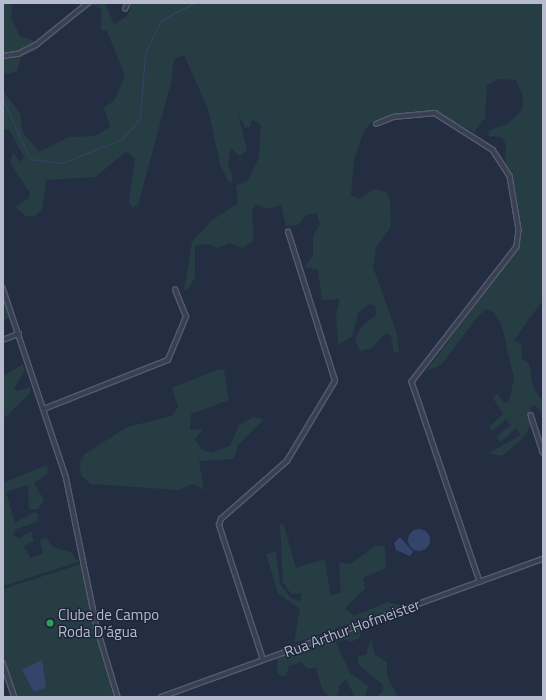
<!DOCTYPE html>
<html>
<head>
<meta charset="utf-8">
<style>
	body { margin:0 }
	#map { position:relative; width:546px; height:700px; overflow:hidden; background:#242e43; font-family:"Titillium Web",sans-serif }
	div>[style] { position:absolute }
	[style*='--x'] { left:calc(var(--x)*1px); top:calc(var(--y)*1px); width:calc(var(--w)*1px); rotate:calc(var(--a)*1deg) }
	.green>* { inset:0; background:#263d44 }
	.water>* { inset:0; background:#35446a }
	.round { border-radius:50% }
	.stream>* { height:1px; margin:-0.5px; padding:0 0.5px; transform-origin:0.5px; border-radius:0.5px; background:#35446a }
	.roads { filter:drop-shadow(1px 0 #545b6d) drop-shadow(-1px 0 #545b6d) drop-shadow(0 1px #545b6d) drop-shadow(0 -1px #545b6d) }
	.minor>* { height:3.5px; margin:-1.75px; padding:0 1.75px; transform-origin:1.75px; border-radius:1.75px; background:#394053 }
	.dots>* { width:11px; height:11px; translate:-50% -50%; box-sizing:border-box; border:2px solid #1d2538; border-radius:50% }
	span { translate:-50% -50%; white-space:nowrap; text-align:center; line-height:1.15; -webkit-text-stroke:3px #1d2538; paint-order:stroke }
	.poi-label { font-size:15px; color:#b6bccd }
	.left { translate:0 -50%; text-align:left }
	.street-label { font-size:15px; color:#b6bccd }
	.frame { position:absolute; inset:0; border:4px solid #b6bccd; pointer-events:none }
</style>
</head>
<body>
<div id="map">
	<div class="green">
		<i style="clip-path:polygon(3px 3px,12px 3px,11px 18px,20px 36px,37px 42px,24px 50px,3px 54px)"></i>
		<i style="clip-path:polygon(91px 3px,105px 3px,114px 24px,126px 17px,133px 3px,543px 3px,543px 300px,514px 340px,521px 344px,522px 359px,529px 364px,533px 387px,543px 402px,543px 414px,535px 405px,530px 407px,530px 427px,521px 440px,502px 456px,489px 453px,521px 435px,516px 428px,501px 442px,496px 437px,511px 425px,506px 419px,492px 431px,489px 427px,503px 414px,493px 398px,497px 394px,504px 403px,509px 402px,514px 378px,501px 323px,492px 311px,487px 309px,479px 315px,441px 365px,425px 372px,519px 247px,521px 227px,513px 179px,505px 163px,506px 145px,502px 137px,489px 136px,488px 131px,507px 124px,522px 110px,523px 96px,516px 80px,498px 79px,487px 85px,485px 118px,474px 132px,437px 112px,430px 82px,437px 112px,390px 115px,372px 122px,364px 131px,354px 160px,351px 195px,358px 199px,375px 189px,386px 192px,390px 200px,391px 227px,376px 247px,373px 267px,397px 334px,399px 352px,394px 353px,391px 336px,386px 333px,371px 348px,360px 351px,355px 339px,362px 326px,376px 315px,375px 306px,370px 304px,358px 312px,352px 337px,338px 345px,336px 315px,340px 299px,322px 300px,318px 270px,304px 267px,313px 256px,313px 236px,320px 224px,317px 213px,306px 215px,298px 225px,286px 226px,281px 205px,267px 209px,255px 204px,252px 212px,254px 240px,243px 248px,229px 243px,218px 248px,207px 244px,195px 246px,195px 277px,189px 288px,184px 290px,192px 242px,211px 221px,238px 203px,236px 186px,248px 180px,259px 157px,261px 125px,252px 119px,250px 127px,245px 128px,238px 113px,247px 150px,240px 156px,230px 148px,228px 163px,233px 179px,229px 183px,220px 164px,208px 109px,184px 55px,174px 59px,171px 83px,138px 205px,132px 207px,129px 203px,135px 159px,126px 151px,96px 177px,46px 180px,42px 210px,35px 216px,26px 216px,15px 207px,29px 198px,30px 193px,10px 162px,13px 152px,20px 162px,24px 157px,9px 129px,3px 129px,3px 91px,20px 113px,23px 133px,39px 152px,69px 137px,95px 136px,110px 127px,104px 107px,114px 101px,125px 76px,107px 31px,101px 30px,102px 10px,94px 5px,64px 24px)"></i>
		<i style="clip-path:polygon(41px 43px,38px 49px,21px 57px,17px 71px,3px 75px,3px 57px,17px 56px)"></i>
		<i style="clip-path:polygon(3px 292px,11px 317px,3px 321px)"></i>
		<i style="clip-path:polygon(23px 364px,25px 371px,14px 388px,17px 391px,30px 387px,30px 393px,3px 419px,3px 376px)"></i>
		<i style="clip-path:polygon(219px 369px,224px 370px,229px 400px,191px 414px,190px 430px,203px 429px,195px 439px,201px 449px,211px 453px,230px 446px,239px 425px,253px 417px,263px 420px,238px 445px,234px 459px,199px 461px,204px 490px,193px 484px,178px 490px,91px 484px,82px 476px,79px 464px,85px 454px,127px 427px,172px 416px,178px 407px,172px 388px)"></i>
		<i style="clip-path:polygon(47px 465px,48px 473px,34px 483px,44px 500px,38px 509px,29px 509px,28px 485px,6px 492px,15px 523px,34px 512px,39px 515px,38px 521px,15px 530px,13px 536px,20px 538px,31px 531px,34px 541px,23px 546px,31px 558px,43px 554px,40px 540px,46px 537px,52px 547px,71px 552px,78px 562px,3px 586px,3px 483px)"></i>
		<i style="clip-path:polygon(280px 523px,284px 526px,296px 568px,325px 559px,330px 595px,341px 593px,339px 562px,351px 564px,375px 546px,385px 546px,386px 568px,363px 578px,365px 589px,345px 608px,354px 616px,387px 602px,402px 606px,294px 643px,300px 609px,278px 593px,266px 554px,276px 551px,280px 584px,291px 598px,300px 601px,302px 593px,291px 594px,283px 582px)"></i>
		<i style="clip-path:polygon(81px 564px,117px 697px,17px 697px,3px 656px,3px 589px)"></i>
		<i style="clip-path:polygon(364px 625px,359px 638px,351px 642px,343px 639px,336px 643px,350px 673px,368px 686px,365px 697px,355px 697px,346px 679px,340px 685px,337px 697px,329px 697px,322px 689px,316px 668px,307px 668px,301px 662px,289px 666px,286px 677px,278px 674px,277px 656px)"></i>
		<i style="clip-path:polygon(371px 639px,375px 655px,387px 662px,387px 676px,398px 697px,376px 697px,383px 691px,383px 685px,358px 664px,358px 656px,366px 655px)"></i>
	</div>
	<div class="water">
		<i class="round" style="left:408px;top:529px;width:22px;height:22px"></i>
		<i style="clip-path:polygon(400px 537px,413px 552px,410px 556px,396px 550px,394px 543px)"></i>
		<i style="clip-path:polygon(42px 660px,46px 688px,34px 692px,22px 670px)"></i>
	</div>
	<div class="stream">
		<i style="--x:3;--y:100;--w:65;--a:65.4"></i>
		<i style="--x:30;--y:159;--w:32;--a:7"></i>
		<i style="--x:62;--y:163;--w:65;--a:-21.8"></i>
		<i style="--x:122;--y:139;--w:28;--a:-49"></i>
		<i style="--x:140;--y:118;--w:65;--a:-85.6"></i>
		<i style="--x:145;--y:53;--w:37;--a:-64"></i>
		<i style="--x:161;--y:20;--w:37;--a:-27"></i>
	</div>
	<div class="roads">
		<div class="minor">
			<i style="--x:125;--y:9;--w:7;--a:-63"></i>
			<i style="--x:3;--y:56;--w:15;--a:-8"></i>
			<i style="--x:18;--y:54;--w:20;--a:-27"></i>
			<i style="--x:36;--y:45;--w:67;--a:-38.9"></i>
			<i style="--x:376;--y:124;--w:18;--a:-22"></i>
			<i style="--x:393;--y:117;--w:42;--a:-5.4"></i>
			<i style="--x:435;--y:113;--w:69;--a:32.5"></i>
			<i style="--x:493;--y:150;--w:31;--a:57"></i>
			<i style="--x:510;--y:176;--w:55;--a:80.5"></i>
			<i style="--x:519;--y:230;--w:17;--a:97"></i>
			<i style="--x:517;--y:247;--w:171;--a:127.9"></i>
			<i style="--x:412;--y:382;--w:211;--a:71.2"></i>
			<i style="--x:3;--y:288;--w:198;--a:71.5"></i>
			<i style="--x:66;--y:476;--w:154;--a:78.4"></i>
			<i style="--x:97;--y:627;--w:73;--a:73.3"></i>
			<i style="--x:3;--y:340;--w:17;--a:-21"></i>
			<i style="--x:44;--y:409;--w:133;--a:-21.6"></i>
			<i style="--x:168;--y:360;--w:47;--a:-67.3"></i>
			<i style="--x:186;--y:317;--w:29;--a:-112"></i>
			<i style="--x:531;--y:415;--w:39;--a:72"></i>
			<i style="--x:263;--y:660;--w:142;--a:-108.1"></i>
			<i style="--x:219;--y:525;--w:6;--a:-72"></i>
			<i style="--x:221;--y:519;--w:88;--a:-41.3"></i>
			<i style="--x:287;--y:461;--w:93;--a:-59"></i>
			<i style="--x:335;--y:381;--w:156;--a:-107.5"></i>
			<i style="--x:3;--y:663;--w:36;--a:71"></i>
			<i style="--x:161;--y:697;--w:406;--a:-19.9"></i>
		</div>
	</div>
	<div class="dots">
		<i style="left:50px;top:623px;background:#2e9e5b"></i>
	</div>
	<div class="poi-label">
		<span class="left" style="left:58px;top:623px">Clube de Campo<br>Roda D'água</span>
	</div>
	<div class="street-label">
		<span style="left:352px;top:628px;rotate:-20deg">Rua Arthur Hofmeister</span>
	</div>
	<div class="frame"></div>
</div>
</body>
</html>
